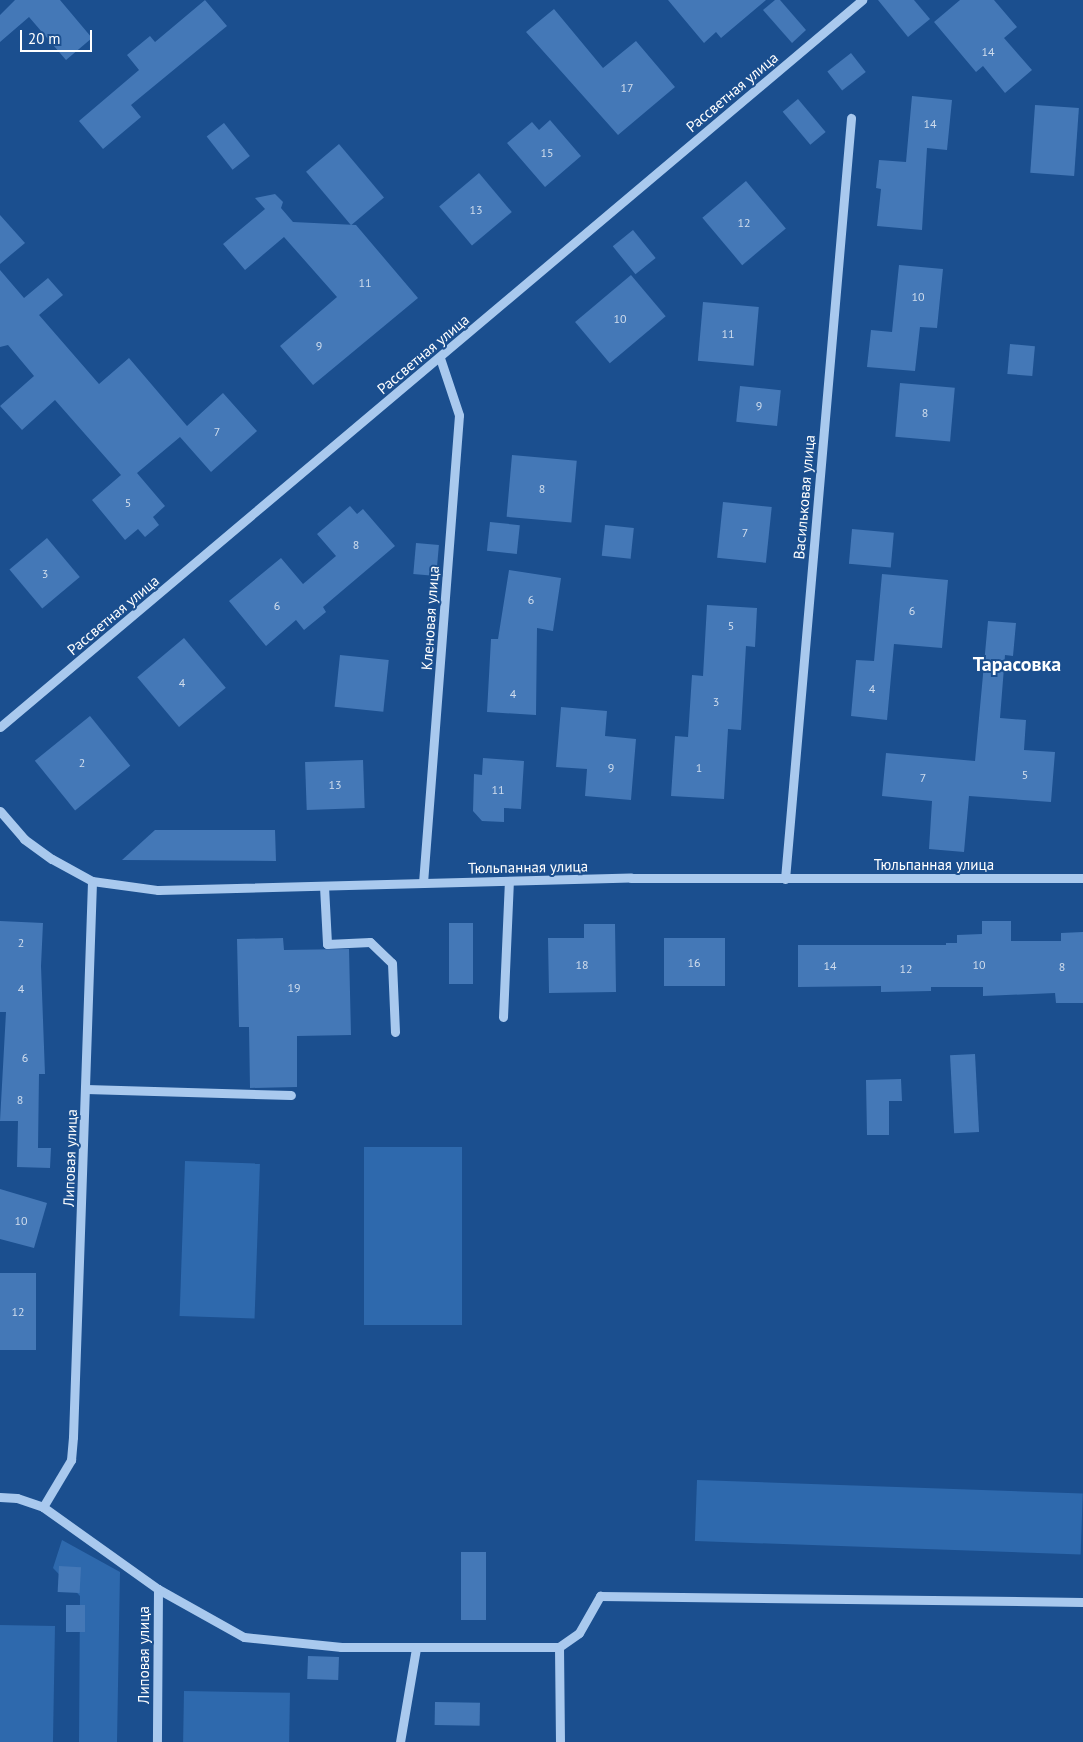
<!DOCTYPE html>
<html>
<head>
<meta charset="utf-8">
<style>
	body { margin:0 }
	#map { position:relative; width:1083px; height:1742px; overflow:hidden; background:#1b4f8f; font-family:"PT Sans",sans-serif }
	div>[style] { position:absolute }
	[style*='--x'] { left:calc(var(--x)*1px); top:calc(var(--y)*1px); width:calc(var(--w)*1px); rotate:calc(var(--a)*1deg) }
	.green>* { inset:0; background:#2e69ad; transform-origin:0 0 }
	.building>* { inset:0; background:#4478b7; transform-origin:0 0 }
	.minor>* { height:9px; margin:-4.5px; padding:0 4.5px; transform-origin:4.5px; border-radius:4.5px; background:#a9c9ee }
	span { translate:-50% -50%; white-space:nowrap; text-align:center; line-height:1.15; -webkit-text-stroke:4px #1b4f8f; paint-order:stroke }
	.number-label { font-size:12px; color:#d0dded }
	.number-label span { -webkit-text-stroke-width:0 }
	.street-label { font-size:15px; color:#fff }
	.district-label { font-size:20px; color:#fff; font-weight:700 }
	.scale { position:absolute; left:20px; top:30px; width:72px; height:22px; box-sizing:border-box; border:2px solid #fff; border-top:0; padding-left:6px; font-size:15px; line-height:18px; white-space:nowrap; color:#fff; -webkit-text-stroke:4px #1b4f8f; paint-order:stroke }
</style>
</head>
<body>
<div id="map">
	<div class="green">
		<i style="left:364px;top:1147px;width:98px;height:178px"></i>
		<i style="left:185px;top:1161px;width:75px;height:155px;rotate:2deg"></i>
		<i style="left:697px;top:1480px;width:386px;height:61px;rotate:2deg"></i>
		<i style="clip-path:polygon(62px 1540px,120px 1572px,117px 1742px,79px 1742px,80px 1596px,53px 1568px)"></i>
		<i style="left:0;top:1625px;width:55px;height:117px;rotate:1deg"></i>
		<i style="left:184px;top:1691px;width:106px;height:51px;rotate:1deg"></i>
	</div>
	<div class="building">
		<i style="clip-path:polygon(15px 0,60px 0,92px 38px,66px 60px,29px 17px,0 42px,0 15px)"></i>
		<i style="clip-path:polygon(205px 0,227px 26px,131px 105px,141px 117px,103px 149px,79px 121px,139px 70px,127px 55px,150px 36px,155px 42px)"></i>
		<i style="clip-path:polygon(668px 0,766px 0,721px 38px,716px 32px,704px 43px)"></i>
		<i style="clip-path:polygon(775px 0,780px 0,806px 30px,792px 43px,763px 10px)"></i>
		<i style="clip-path:polygon(878px 0,914px 0,930px 19px,908px 37px)"></i>
		<i style="clip-path:polygon(960px 0,994px 0,1017px 27px,1004px 38px,1032px 70px,1005px 93px,983px 66px,976px 72px,934px 22px)"></i>
		<i style="clip-path:polygon(554px 9px,603px 68px,636px 41px,675px 87px,618px 135px,526px 32px)"></i>
		<i style="left:851px;top:53px;width:24px;height:30px;rotate:52deg"></i>
		<i style="clip-path:polygon(912px 96px,952px 100px,947px 150px,927px 148px,922px 230px,877px 226px,881px 189px,876px 188px,879px 160px,906px 162px)"></i>
		<i style="left:798px;top:99px;width:43px;height:20px;rotate:50deg"></i>
		<i style="left:1035px;top:105px;width:44px;height:68px;rotate:4deg"></i>
		<i style="clip-path:polygon(550px 120px,581px 156px,545px 187px,507px 143px,532px 122px,539px 130px)"></i>
		<i style="left:224px;top:123px;width:42px;height:22px;rotate:52deg"></i>
		<i style="left:339px;top:144px;width:70px;height:43px;rotate:50deg"></i>
		<i style="left:479px;top:173px;width:51px;height:52px;rotate:50deg"></i>
		<i style="left:746px;top:181px;width:62px;height:57px;rotate:50deg"></i>
		<i style="clip-path:polygon(275px 194px,283px 202px,281px 208px,293px 222px,356px 225px,418px 298px,313px 385px,280px 346px,337px 297px,284px 237px,245px 270px,223px 244px,265px 209px,255px 198px)"></i>
		<i style="clip-path:polygon(0 215px,25px 243px,0 264px)"></i>
		<i style="left:633px;top:230px;width:36px;height:26px;rotate:51deg"></i>
		<i style="clip-path:polygon(899px 265px,943px 269px,937px 328px,920px 327px,915px 371px,867px 367px,871px 330px,892px 332px)"></i>
		<i style="clip-path:polygon(0 270px,24px 298px,48px 278px,63px 295px,39px 315px,99px 384px,129px 358px,187px 426px,223px 393px,257px 431px,211px 472px,180px 437px,137px 473px,165px 506px,153px 517px,159px 525px,145px 537px,138px 529px,125px 540px,92px 500px,121px 475px,55px 400px,22px 430px,0 406px,34px 376px,8px 345px,0 347px)"></i>
		<i style="left:631px;top:275px;width:54px;height:73px;rotate:50deg"></i>
		<i style="left:703px;top:302px;width:56px;height:59px;rotate:5deg"></i>
		<i style="left:1010px;top:344px;width:25px;height:30px;rotate:5deg"></i>
		<i style="left:900px;top:383px;width:55px;height:54px;rotate:5deg"></i>
		<i style="left:740px;top:386px;width:41px;height:36px;rotate:6deg"></i>
		<i style="left:512px;top:455px;width:65px;height:62px;rotate:5deg"></i>
		<i style="left:723px;top:502px;width:49px;height:56px;rotate:6deg"></i>
		<i style="clip-path:polygon(350px 506px,357px 514px,363px 509px,395px 546px,323px 607px,326px 612px,304px 630px,296px 620px,266px 646px,229px 601px,281px 558px,303px 584px,336px 556px,317px 534px)"></i>
		<i style="left:490px;top:522px;width:30px;height:29px;rotate:6deg"></i>
		<i style="left:605px;top:525px;width:29px;height:31px;rotate:6deg"></i>
		<i style="left:852px;top:529px;width:42px;height:35px;rotate:5deg"></i>
		<i style="left:47px;top:538px;width:51px;height:49px;rotate:50deg"></i>
		<i style="left:416px;top:543px;width:23px;height:31px;rotate:5deg"></i>
		<i style="clip-path:polygon(509px 570px,561px 578px,553px 631px,537px 628px,536px 715px,487px 712px,491px 639px,498px 639px)"></i>
		<i style="clip-path:polygon(882px 574px,948px 580px,942px 648px,894px 644px,887px 720px,851px 716px,856px 660px,874px 661px)"></i>
		<i style="clip-path:polygon(707px 605px,757px 608px,755px 647px,746px 646px,741px 730px,728px 729px,724px 799px,671px 796px,675px 736px,688px 737px,692px 675px,703px 676px)"></i>
		<i style="clip-path:polygon(988px 621px,1016px 623px,1013px 656px,1005px 655px,1000px 718px,1026px 720px,1024px 750px,1055px 752px,1051px 802px,969px 796px,964px 852px,929px 849px,932px 801px,882px 796px,886px 753px,975px 761px)"></i>
		<i style="left:184px;top:638px;width:65px;height:61px;rotate:50deg"></i>
		<i style="left:340px;top:655px;width:49px;height:52px;rotate:6deg"></i>
		<i style="clip-path:polygon(561px 707px,607px 711px,605px 736px,636px 739px,631px 800px,585px 796px,587px 769px,556px 767px)"></i>
		<i style="left:90px;top:716px;width:64px;height:71px;rotate:51deg"></i>
		<i style="clip-path:polygon(483px 758px,524px 761px,521px 809px,504px 808px,504px 822px,482px 821px,473px 811px,474px 774px,482px 775px)"></i>
		<i style="left:363px;top:760px;width:48px;height:58px;rotate:88deg"></i>
		<i style="clip-path:polygon(155px 830px,275px 830px,276px 861px,122px 860px)"></i>
		<i style="clip-path:polygon(0 921px,43px 923px,41px 966px,45px 1074px,39px 1074px,38px 1148px,51px 1148px,50px 1168px,17px 1167px,18px 1121px,0 1121px,6px 1012px,0 1012px)"></i>
		<i style="clip-path:polygon(982px 921px,1011px 921px,1011px 941px,1061px 941px,1061px 933px,1083px 932px,1083px 1003px,1056px 1003px,1055px 993px,983px 996px,983px 987px,931px 987px,931px 991px,881px 992px,881px 986px,798px 987px,798px 945px,946px 945px,946px 943px,957px 943px,957px 935px,982px 934px)"></i>
		<i style="left:449px;top:923px;width:24px;height:61px"></i>
		<i style="clip-path:polygon(584px 924px,615px 924px,616px 992px,549px 993px,548px 938px,584px 938px)"></i>
		<i style="clip-path:polygon(283px 938px,284px 950px,349px 949px,351px 1035px,297px 1036px,297px 1087px,250px 1088px,249px 1027px,239px 1027px,237px 939px)"></i>
		<i style="left:725px;top:938px;width:48px;height:61px;rotate:90deg"></i>
		<i style="left:975px;top:1054px;width:78px;height:25px;rotate:87deg"></i>
		<i style="clip-path:polygon(901px 1079px,902px 1101px,889px 1101px,889px 1135px,867px 1135px,866px 1080px)"></i>
		<i style="clip-path:polygon(0 1189px,47px 1203px,34px 1248px,0 1239px)"></i>
		<i style="left:36px;top:1273px;width:77px;height:36px;rotate:90deg"></i>
		<i style="left:461px;top:1552px;width:25px;height:68px"></i>
		<i style="left:59px;top:1566px;width:22px;height:26px;rotate:3deg"></i>
		<i style="left:66px;top:1605px;width:19px;height:27px"></i>
		<i style="left:308px;top:1656px;width:31px;height:23px;rotate:2deg"></i>
		<i style="left:435px;top:1702px;width:45px;height:23px;rotate:1deg"></i>
	</div>
	<div class="minor">
		<i style="--x:0;--y:727;--w:1128;--a:-40.14"></i>
		<i style="--x:0;--y:811;--w:37;--a:49"></i>
		<i style="--x:24;--y:839;--w:34;--a:36"></i>
		<i style="--x:52;--y:859;--w:46;--a:28.8"></i>
		<i style="--x:92;--y:881;--w:67;--a:7.8"></i>
		<i style="--x:158;--y:890;--w:473;--a:-1.5"></i>
		<i style="--x:631;--y:878;--w:452;--a:0"></i>
		<i style="--x:785;--y:879;--w:764;--a:-85.04"></i>
		<i style="--x:423;--y:883;--w:469;--a:-85.6"></i>
		<i style="--x:459;--y:415;--w:60;--a:-108.4"></i>
		<i style="--x:324;--y:886;--w:58;--a:87"></i>
		<i style="--x:327;--y:944;--w:43;--a:-2.7"></i>
		<i style="--x:370;--y:942;--w:30;--a:44"></i>
		<i style="--x:392;--y:963;--w:69;--a:87.5"></i>
		<i style="--x:503;--y:1017;--w:136;--a:-87.5"></i>
		<i style="--x:86;--y:1089;--w:205;--a:1.7"></i>
		<i style="--x:0;--y:1497;--w:17;--a:3"></i>
		<i style="--x:17;--y:1498;--w:28;--a:19"></i>
		<i style="--x:43;--y:1507;--w:141;--a:35.5"></i>
		<i style="--x:158;--y:1589;--w:153;--a:90.4"></i>
		<i style="--x:43;--y:1507;--w:55;--a:-59.2"></i>
		<i style="--x:71;--y:1460;--w:23;--a:-85"></i>
		<i style="--x:73;--y:1437;--w:556;--a:-88.04"></i>
		<i style="--x:158;--y:1589;--w:98;--a:29.2"></i>
		<i style="--x:244;--y:1637;--w:98;--a:5.9"></i>
		<i style="--x:341;--y:1647;--w:218;--a:0"></i>
		<i style="--x:559;--y:1647;--w:95;--a:89.4"></i>
		<i style="--x:559;--y:1647;--w:24;--a:-35"></i>
		<i style="--x:579;--y:1633;--w:43;--a:-60.4"></i>
		<i style="--x:600;--y:1596;--w:483;--a:0.7"></i>
		<i style="--x:400;--y:1742;--w:95;--a:-80.3"></i>
	</div>
	<div class="number-label">
		<span style="left:988px;top:52px">14</span>
		<span style="left:627px;top:88px">17</span>
		<span style="left:930px;top:124px">14</span>
		<span style="left:547px;top:153px">15</span>
		<span style="left:476px;top:210px">13</span>
		<span style="left:744px;top:223px">12</span>
		<span style="left:365px;top:283px">11</span>
		<span style="left:918px;top:297px">10</span>
		<span style="left:620px;top:319px">10</span>
		<span style="left:728px;top:334px">11</span>
		<span style="left:319px;top:346px">9</span>
		<span style="left:759px;top:406px">9</span>
		<span style="left:925px;top:413px">8</span>
		<span style="left:217px;top:432px">7</span>
		<span style="left:542px;top:489px">8</span>
		<span style="left:128px;top:503px">5</span>
		<span style="left:745px;top:533px">7</span>
		<span style="left:356px;top:545px">8</span>
		<span style="left:45px;top:574px">3</span>
		<span style="left:531px;top:600px">6</span>
		<span style="left:277px;top:606px">6</span>
		<span style="left:912px;top:611px">6</span>
		<span style="left:731px;top:626px">5</span>
		<span style="left:182px;top:683px">4</span>
		<span style="left:872px;top:689px">4</span>
		<span style="left:513px;top:694px">4</span>
		<span style="left:716px;top:702px">3</span>
		<span style="left:82px;top:763px">2</span>
		<span style="left:611px;top:768px">9</span>
		<span style="left:699px;top:768px">1</span>
		<span style="left:1025px;top:775px">5</span>
		<span style="left:923px;top:778px">7</span>
		<span style="left:335px;top:785px">13</span>
		<span style="left:498px;top:790px">11</span>
		<span style="left:21px;top:943px">2</span>
		<span style="left:694px;top:963px">16</span>
		<span style="left:582px;top:965px">18</span>
		<span style="left:979px;top:965px">10</span>
		<span style="left:830px;top:966px">14</span>
		<span style="left:1062px;top:967px">8</span>
		<span style="left:906px;top:969px">12</span>
		<span style="left:294px;top:988px">19</span>
		<span style="left:21px;top:989px">4</span>
		<span style="left:25px;top:1058px">6</span>
		<span style="left:20px;top:1100px">8</span>
		<span style="left:21px;top:1221px">10</span>
		<span style="left:18px;top:1312px">12</span>
	</div>
	<div class="street-label">
		<span style="left:732px;top:92px;rotate:-40deg">Рассветная улица</span>
		<span style="left:423px;top:354px;rotate:-40deg">Рассветная улица</span>
		<span style="left:804px;top:497px;rotate:-85deg">Васильковая улица</span>
		<span style="left:113px;top:615px;rotate:-40deg">Рассветная улица</span>
		<span style="left:430px;top:618px;rotate:-86deg">Кленовая улица</span>
		<span style="left:934px;top:865px">Тюльпанная улица</span>
		<span style="left:528px;top:867px;rotate:-1deg">Тюльпанная улица</span>
		<span style="left:70px;top:1158px;rotate:-88deg">Липовая улица</span>
		<span style="left:144px;top:1655px;rotate:-90deg">Липовая улица</span>
	</div>
	<div class="district-label">
		<span style="left:1017px;top:664px">Тарасовка</span>
	</div>
	<div class="scale">20 m</div>
</div>
</body>
</html>
